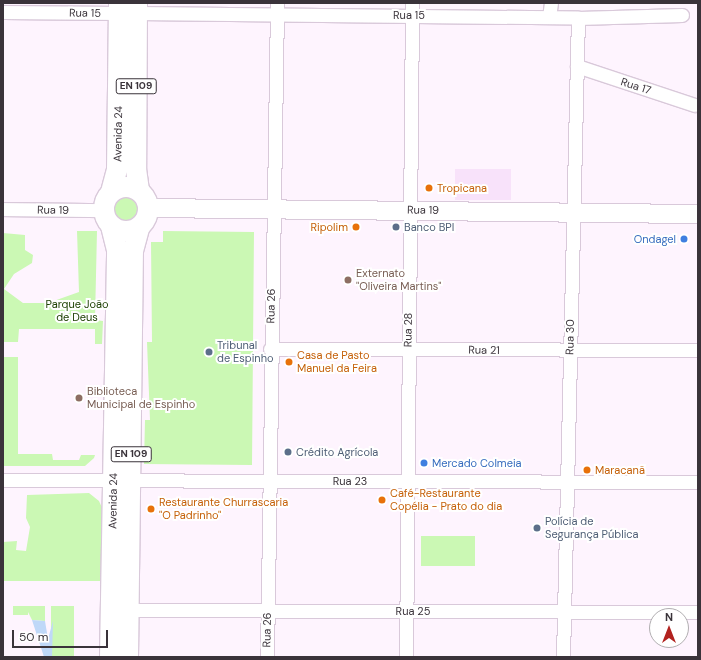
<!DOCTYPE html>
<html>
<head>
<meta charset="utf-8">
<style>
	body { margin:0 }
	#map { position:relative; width:701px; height:660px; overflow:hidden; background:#fef4fe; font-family:"DM Sans",sans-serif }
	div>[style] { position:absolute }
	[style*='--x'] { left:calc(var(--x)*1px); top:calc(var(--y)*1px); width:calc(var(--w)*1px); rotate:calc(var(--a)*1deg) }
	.built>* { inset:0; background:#f8e2fa; transform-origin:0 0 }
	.green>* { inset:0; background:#cbf8b4; transform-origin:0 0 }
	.round { border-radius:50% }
	.water>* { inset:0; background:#bfd8f8 }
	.roads { filter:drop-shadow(1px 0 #d9c9da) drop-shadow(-1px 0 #d9c9da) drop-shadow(0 1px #d9c9da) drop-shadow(0 -1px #d9c9da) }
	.street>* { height:13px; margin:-6.5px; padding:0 6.5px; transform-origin:6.5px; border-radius:6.5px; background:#fff }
	.secondary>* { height:18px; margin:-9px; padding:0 9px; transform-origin:9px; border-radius:9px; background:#fff }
	.primary>* { height:20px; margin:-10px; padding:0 10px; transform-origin:10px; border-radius:10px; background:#fff }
	.primary>.ring { margin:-10px; padding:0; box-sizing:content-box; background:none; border:20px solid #fff; border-radius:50% }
	.dots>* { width:11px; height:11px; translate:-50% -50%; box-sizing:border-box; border:2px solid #fff; border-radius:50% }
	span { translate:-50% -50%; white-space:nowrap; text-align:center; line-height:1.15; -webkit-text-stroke:4px #fff; paint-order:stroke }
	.shield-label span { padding:1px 3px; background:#fff; border:1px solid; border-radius:3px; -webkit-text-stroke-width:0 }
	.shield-label { font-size:10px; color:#3a333a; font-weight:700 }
	.street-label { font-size:11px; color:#3a333a }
	.food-label { font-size:11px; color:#c56008 }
	.left { translate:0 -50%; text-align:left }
	.right { translate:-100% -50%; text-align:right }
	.service-label { font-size:11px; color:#4e5e75 }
	.shop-label { font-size:11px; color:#366cbe }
	.education-label { font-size:11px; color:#785e54 }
	.park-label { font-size:11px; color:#1e4103 }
	.frame { position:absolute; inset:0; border:4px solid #3a333a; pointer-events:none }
	.north { position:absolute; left:649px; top:608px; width:40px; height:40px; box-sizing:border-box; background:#fff; border:1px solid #b0adb0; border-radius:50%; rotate:0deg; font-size:11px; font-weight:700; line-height:16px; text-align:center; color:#3a333a }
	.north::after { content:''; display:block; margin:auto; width:14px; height:18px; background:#b2221f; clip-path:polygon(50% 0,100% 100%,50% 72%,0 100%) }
	.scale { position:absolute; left:12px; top:630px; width:96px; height:18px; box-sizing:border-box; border:2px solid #3a333a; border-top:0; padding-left:5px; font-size:12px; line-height:14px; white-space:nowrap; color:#3a333a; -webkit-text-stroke:3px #fff; paint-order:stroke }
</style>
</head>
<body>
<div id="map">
	<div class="built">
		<i style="left:455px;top:169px;width:56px;height:31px"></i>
	</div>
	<div class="green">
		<i class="round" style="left:113px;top:196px;width:26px;height:26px"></i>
		<i style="clip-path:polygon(77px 231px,97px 231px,95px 320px,103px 321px,102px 344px,95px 344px,95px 329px,19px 329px,18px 342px,4px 342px,4px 357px,18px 357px,18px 454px,52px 454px,53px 460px,79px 460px,81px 455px,95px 455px,94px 458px,85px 466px,3px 466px,3px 233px,25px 235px,25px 250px,33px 255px,32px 263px,14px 274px,4px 289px,23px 303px,48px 303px,79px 292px)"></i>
		<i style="clip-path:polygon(163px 231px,254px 232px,252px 465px,144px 464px,145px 420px,150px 420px,147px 342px,152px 342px,151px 242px,163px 242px)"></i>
		<i style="clip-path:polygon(89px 493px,99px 501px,104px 512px,103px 581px,3px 581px,3px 542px,17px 541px,16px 550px,26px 551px,30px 527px,26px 518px,27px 495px)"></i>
		<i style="left:421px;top:536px;width:54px;height:30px"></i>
		<i style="clip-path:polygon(13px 606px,45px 606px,45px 621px,32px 620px,28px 612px,28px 615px,13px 615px)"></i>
		<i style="left:51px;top:606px;width:23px;height:51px"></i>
	</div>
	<div class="water">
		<i style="clip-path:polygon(32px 620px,45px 621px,48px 639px,53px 621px,52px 657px,44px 657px)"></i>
	</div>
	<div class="roads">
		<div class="street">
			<i style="--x:3;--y:12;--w:116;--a:0.5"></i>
			<i style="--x:137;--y:13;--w:441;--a:0.6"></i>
			<i style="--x:578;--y:18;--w:104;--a:-1.7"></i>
			<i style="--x:549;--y:17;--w:14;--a:-82"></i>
			<i style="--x:577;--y:66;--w:124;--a:18.3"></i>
			<i style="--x:3;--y:209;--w:101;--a:0.6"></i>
			<i style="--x:270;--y:349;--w:428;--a:0.1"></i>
			<i style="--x:3;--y:480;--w:695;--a:0.16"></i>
			<i style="--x:129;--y:610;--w:569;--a:0.2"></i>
			<i style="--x:267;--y:657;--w:654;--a:-89.12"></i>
			<i style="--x:406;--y:657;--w:654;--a:-89.47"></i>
			<i style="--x:563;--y:657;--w:639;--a:-88.66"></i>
		</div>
		<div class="secondary">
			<i style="--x:149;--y:208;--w:549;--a:0.63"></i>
		</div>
		<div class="primary">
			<i style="--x:137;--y:3;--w:166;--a:90.3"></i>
			<i style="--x:136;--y:169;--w:22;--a:82"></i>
			<i class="ring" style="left:104px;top:187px;width:24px;height:24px"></i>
			<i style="--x:111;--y:192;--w:24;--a:-75"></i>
			<i style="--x:117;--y:169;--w:166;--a:-89.3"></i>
			<i style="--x:110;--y:657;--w:407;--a:-89"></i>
			<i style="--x:117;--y:250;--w:25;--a:-104"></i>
			<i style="--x:128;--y:657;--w:406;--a:-89.3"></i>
			<i style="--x:133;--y:251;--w:24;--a:-75"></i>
		</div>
	</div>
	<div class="dots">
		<i style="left:429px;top:188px;background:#e8710a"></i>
		<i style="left:356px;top:227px;background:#e8710a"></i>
		<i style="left:396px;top:227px;background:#5c6f8a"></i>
		<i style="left:684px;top:239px;background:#3f7fe0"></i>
		<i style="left:348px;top:280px;background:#8d6e63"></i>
		<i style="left:209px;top:352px;background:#5c6f8a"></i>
		<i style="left:289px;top:362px;background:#e8710a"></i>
		<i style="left:79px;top:398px;background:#8d6e63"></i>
		<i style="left:288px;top:452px;background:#5c6f8a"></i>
		<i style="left:424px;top:463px;background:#3f7fe0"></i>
		<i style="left:587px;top:470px;background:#e8710a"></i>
		<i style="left:382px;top:500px;background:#e8710a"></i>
		<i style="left:151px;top:509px;background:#e8710a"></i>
		<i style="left:537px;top:528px;background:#5c6f8a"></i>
	</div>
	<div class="shield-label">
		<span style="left:136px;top:86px">EN 109</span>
		<span style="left:131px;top:454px">EN 109</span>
	</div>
	<div class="street-label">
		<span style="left:85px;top:13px;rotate:1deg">Rua 15</span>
		<span style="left:409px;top:15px">Rua 15</span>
		<span style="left:636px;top:86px;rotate:18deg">Rua 17</span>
		<span style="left:118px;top:134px;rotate:-89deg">Avenida 24</span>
		<span style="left:53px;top:210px;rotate:1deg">Rua 19</span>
		<span style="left:423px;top:210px;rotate:1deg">Rua 19</span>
		<span style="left:271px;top:306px;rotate:-89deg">Rua 26</span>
		<span style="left:408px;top:330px;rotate:-89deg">Rua 28</span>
		<span style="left:570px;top:337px;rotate:-89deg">Rua 30</span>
		<span style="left:484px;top:350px;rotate:1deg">Rua 21</span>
		<span style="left:350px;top:481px">Rua 23</span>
		<span style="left:113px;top:501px;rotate:-89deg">Avenida 24</span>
		<span style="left:413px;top:611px">Rua 25</span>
		<span style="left:267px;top:630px;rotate:-89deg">Rua 26</span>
	</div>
	<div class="food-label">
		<span class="left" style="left:437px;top:188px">Tropicana</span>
		<span class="right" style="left:348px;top:227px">Ripolim</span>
		<span class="left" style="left:297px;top:362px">Casa de Pasto<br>Manuel da Feira</span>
		<span class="left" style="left:595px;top:470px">Maracanã</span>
		<span class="left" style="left:390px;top:500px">Café-Restaurante<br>Copélia - Prato do dia</span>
		<span class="left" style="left:159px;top:509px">Restaurante Churrascaria<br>"O Padrinho"</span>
	</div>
	<div class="service-label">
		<span class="left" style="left:404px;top:227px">Banco BPI</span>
		<span class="left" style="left:217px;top:352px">Tribunal<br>de Espinho</span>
		<span class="left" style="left:296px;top:452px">Crédito Agrícola</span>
		<span class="left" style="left:545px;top:528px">Polícia de<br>Segurança Pública</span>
	</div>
	<div class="shop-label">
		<span class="right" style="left:676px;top:239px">Ondagel</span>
		<span class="left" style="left:432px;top:463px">Mercado Colmeia</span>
	</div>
	<div class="education-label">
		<span class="left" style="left:356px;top:280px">Externato<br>"Oliveira Martins"</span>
		<span class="left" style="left:87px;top:398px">Biblioteca<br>Municipal de Espinho</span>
	</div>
	<div class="park-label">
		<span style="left:77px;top:311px">Parque João<br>de Deus</span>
	</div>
	<div class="frame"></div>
	<div class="north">N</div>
	<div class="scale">50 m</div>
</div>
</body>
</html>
